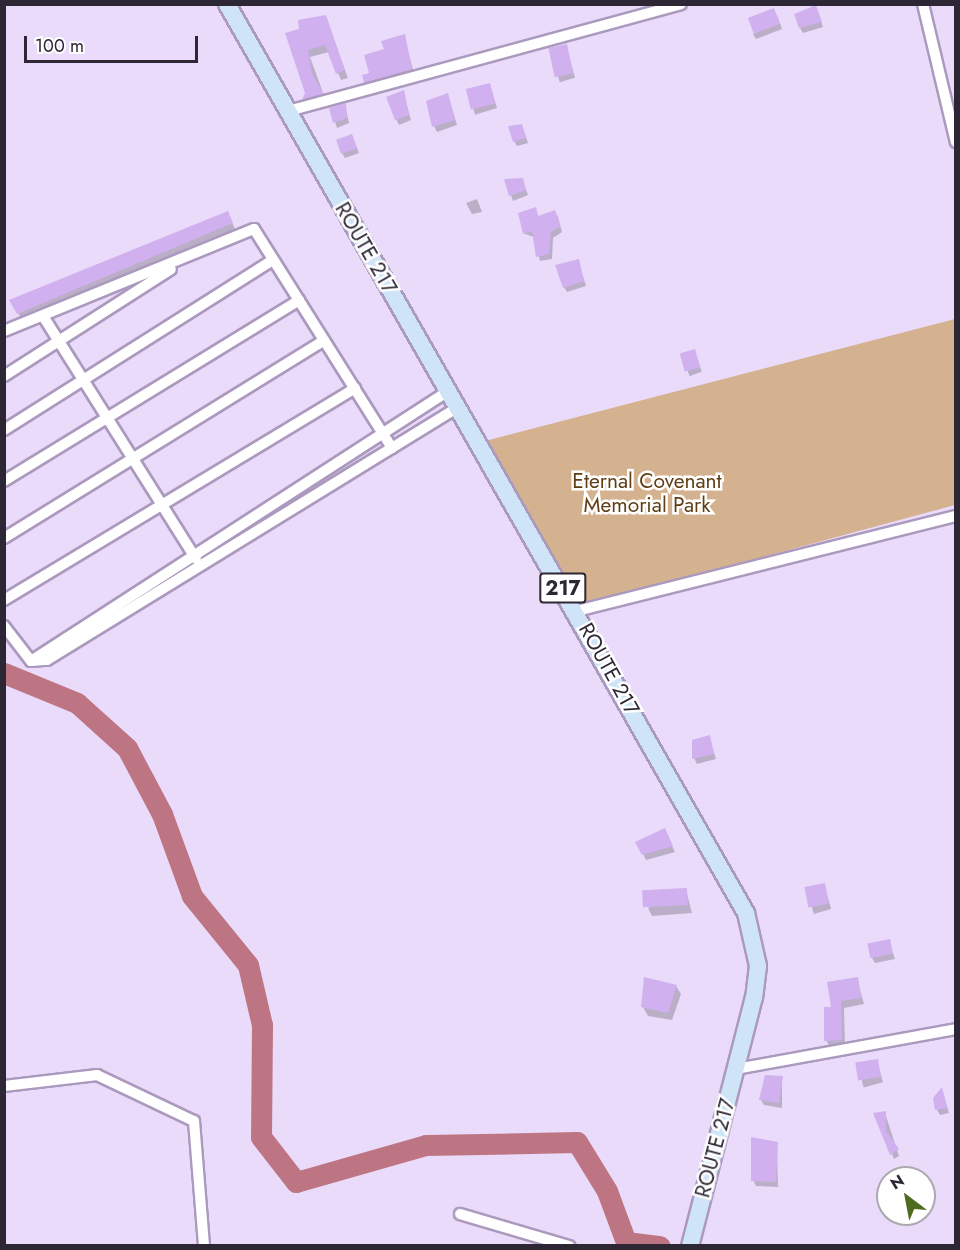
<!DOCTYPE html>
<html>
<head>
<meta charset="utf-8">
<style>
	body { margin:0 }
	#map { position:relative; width:960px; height:1250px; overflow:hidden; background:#eadbfa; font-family:Jost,sans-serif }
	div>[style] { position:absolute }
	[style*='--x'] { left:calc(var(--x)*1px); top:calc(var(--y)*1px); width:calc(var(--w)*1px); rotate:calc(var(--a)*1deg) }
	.green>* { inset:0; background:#d5b28f }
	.shadow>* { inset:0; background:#0003; transform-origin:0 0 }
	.river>* { height:21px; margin:-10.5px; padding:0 10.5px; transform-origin:10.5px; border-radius:10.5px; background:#be7583 }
	.building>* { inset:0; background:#d0b0ef; transform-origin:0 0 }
	.roads { filter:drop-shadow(2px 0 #ab99be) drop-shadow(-2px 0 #ab99be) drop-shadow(0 2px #ab99be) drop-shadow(0 -2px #ab99be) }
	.minor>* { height:10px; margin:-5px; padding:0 5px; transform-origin:5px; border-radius:5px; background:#fff }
	.primary>* { height:16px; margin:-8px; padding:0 8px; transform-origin:8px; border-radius:8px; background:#d0e4f8 }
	span { translate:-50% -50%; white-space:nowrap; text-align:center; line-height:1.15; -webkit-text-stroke:5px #fff; paint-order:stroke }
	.shield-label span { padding:2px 4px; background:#fff; border:2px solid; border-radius:4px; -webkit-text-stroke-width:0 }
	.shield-label { font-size:20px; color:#2d2635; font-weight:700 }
	.street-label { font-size:21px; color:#2d2635 }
	.park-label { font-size:21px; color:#603e14 }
	.frame { position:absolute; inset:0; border:6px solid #2d2635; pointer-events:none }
	.north { position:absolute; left:876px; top:1166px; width:60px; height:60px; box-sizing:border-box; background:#fff; border:2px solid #aba8ae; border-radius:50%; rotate:328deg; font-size:16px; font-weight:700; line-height:24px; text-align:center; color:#2d2635 }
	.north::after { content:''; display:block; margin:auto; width:21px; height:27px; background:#4f6b1f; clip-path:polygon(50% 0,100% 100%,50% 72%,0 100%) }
	.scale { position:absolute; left:24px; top:36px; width:174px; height:27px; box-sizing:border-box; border:3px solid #2d2635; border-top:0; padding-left:8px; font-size:18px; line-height:21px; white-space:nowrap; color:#2d2635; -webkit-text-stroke:4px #fff; paint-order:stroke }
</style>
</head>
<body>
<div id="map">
	<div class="green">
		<i style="clip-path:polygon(955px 319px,955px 505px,578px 607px,481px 442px)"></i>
	</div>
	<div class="shadow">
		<i style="clip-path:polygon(816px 7px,823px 27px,803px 33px,800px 28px)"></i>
		<i style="clip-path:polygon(777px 15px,782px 29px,756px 39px,753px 34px)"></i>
		<i style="clip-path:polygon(325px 17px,348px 78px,341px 80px,329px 52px,310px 57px,326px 101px,307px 106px,300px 30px)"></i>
		<i style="clip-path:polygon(404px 36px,415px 77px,369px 89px,365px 82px,385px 50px)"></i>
		<i style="left:566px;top:46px;width:33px;height:16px;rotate:74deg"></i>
		<i style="left:490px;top:85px;width:24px;height:23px;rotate:73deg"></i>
		<i style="clip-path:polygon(403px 92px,411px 120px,399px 125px,396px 119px)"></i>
		<i style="clip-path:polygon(448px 95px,457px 125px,437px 132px,434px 126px)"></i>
		<i style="clip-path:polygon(345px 105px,349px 123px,337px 128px,331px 109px)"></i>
		<i style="clip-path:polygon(524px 131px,528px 143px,517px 146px,514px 141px)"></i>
		<i style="clip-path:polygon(354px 141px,359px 153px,345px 158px,342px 153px)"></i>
		<i style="clip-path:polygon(522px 179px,528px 195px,513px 201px,506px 181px)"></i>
		<i style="clip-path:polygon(477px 199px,482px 212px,472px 214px,466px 203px)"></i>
		<i style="clip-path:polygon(535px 209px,539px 217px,555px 212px,558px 217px,562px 232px,553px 238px,552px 259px,540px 261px,534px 237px,525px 234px,519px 214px)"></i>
		<i style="clip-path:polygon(230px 218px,235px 229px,21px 318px,11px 301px)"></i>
		<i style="clip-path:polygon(578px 261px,586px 286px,567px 292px,564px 287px)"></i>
		<i style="left:694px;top:351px;width:22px;height:13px;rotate:69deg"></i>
		<i style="clip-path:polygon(709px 737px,716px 759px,697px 764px,694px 758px)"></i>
		<i style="clip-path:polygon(667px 835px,675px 852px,646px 860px,638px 843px)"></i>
		<i style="left:824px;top:884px;width:26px;height:18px;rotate:74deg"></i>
		<i style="clip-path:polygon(686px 890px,692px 913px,652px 916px,648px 908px)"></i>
		<i style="clip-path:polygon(889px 941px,895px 959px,875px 963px,872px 958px)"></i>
		<i style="clip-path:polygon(857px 979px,864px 1004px,844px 1008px,845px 1047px,830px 1047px,826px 1040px,833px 1008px)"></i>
		<i style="clip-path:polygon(676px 986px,681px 994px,672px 1020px,648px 1016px,643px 1007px)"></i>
		<i style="left:877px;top:1060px;width:23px;height:20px;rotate:75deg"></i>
		<i style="clip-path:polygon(782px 1077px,782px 1108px,764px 1105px,761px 1100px)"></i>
		<i style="clip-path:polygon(942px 1089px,949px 1113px,940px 1115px,937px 1110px)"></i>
		<i style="clip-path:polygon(885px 1113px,899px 1156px,894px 1159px,875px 1116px)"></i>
		<i style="clip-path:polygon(777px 1144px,778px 1187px,756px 1186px,753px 1180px)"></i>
		<i style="clip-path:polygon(901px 1214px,913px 1214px,916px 1223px,905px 1226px)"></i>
	</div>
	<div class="river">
		<i style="--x:4;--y:673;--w:79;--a:22.3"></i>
		<i style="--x:77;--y:703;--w:67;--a:42"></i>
		<i style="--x:127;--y:748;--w:75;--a:62.1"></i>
		<i style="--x:162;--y:814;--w:87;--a:69.9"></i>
		<i style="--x:192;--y:896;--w:89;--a:50.9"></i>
		<i style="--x:248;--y:965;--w:62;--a:76.9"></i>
		<i style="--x:262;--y:1025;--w:112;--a:90.5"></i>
		<i style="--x:261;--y:1137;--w:57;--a:52.1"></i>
		<i style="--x:296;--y:1182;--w:135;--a:-15.9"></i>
		<i style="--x:426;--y:1145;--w:151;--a:-1.1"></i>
		<i style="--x:577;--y:1142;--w:57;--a:58.5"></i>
		<i style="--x:607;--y:1191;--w:54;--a:69.6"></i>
		<i style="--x:626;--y:1242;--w:34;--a:7"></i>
	</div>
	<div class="building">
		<i style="clip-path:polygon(816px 5px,822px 22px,799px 28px,794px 14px)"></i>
		<i style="left:774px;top:8px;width:17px;height:28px;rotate:69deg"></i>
		<i style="clip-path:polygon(326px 15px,345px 70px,336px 74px,325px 45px,308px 50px,312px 74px,324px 94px,302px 100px,305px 93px,285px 33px,299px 29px,298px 20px)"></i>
		<i style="clip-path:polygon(405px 34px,412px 69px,364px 83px,362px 75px,369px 73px,364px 55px,384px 49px,381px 41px)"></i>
		<i style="left:567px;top:44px;width:30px;height:19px;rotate:78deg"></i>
		<i style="left:490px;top:83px;width:21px;height:25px;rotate:76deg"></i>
		<i style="clip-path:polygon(404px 90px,409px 115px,395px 120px,386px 97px)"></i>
		<i style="clip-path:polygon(448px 93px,455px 120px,432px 127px,426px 101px)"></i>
		<i style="clip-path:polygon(346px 103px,347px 118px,333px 123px,329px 108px)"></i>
		<i style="clip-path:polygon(522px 124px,526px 138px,513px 142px,508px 126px)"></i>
		<i style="left:352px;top:134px;width:15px;height:17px;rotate:70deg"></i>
		<i style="clip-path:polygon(523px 178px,526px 190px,509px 196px,504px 179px)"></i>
		<i style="clip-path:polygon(536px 207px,538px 216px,555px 210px,560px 226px,551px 232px,549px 254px,536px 257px,532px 231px,523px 234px,518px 213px)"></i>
		<i style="clip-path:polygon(228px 211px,233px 223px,17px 314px,9px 300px)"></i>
		<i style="clip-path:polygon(579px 259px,584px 281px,563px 288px,555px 265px)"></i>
		<i style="left:695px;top:349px;width:19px;height:16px;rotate:74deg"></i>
		<i style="clip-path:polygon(710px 735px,714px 754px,692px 759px,692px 740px)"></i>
		<i style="clip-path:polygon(665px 828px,673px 846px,642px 855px,635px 842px)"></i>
		<i style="left:825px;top:883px;width:21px;height:21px;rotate:79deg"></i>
		<i style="left:687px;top:888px;width:17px;height:45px;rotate:87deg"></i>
		<i style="left:890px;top:939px;width:15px;height:23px;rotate:79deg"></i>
		<i style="clip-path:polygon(644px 977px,677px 985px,668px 1013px,641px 1007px)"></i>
		<i style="clip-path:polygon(858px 977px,861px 998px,841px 1001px,842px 1040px,824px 1041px,824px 1007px,831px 1007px,827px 982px)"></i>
		<i style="left:878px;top:1059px;width:18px;height:23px;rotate:81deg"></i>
		<i style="clip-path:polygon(765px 1075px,783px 1076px,779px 1103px,759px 1100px)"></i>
		<i style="clip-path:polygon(942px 1087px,947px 1108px,935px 1110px,933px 1098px)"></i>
		<i style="clip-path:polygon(886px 1111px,886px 1131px,899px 1149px,890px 1155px,873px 1113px)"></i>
		<i style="clip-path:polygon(751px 1137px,778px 1142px,776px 1182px,751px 1181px)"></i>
	</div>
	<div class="roads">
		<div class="minor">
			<i style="--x:923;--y:4;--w:142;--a:76.6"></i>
			<i style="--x:288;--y:111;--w:407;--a:-15.2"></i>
			<i style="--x:43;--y:316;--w:287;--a:57.8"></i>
			<i style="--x:4;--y:331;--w:270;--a:-22.2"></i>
			<i style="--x:254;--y:229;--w:259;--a:57.8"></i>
			<i style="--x:4;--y:376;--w:198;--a:-32.6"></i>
			<i style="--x:4;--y:430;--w:318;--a:-32.3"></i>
			<i style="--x:4;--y:481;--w:346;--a:-31.5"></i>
			<i style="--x:4;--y:538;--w:376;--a:-31.7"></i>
			<i style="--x:4;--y:600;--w:410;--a:-31.1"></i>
			<i style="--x:577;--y:611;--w:391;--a:-14.1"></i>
			<i style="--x:4;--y:626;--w:44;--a:52.4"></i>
			<i style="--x:31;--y:661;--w:16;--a:-4"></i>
			<i style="--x:47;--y:660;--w:483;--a:-31.6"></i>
			<i style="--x:31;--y:661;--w:497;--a:-32.9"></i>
			<i style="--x:736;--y:1069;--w:224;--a:-10.3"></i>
			<i style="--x:4;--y:1086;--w:94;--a:-6.7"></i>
			<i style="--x:97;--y:1075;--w:107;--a:25.4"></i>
			<i style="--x:194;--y:1121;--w:125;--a:85.4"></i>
			<i style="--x:460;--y:1214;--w:114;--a:16.4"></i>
		</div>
		<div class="primary">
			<i style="--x:227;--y:4;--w:1047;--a:60.28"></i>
			<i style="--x:746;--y:913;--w:54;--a:77.2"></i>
			<i style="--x:758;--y:966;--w:31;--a:97"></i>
			<i style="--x:754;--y:997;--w:257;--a:104.4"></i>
		</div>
	</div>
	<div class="shield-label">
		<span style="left:563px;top:588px">217</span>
	</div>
	<div class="street-label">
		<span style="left:366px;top:248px;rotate:60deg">ROUTE 217</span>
		<span style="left:609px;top:669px;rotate:61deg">ROUTE 217</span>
		<span style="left:715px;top:1148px;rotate:-75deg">ROUTE 217</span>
	</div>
	<div class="park-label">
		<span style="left:647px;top:493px">Eternal Covenant<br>Memorial Park</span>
	</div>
	<div class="frame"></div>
	<div class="north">N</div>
	<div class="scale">100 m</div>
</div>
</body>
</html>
